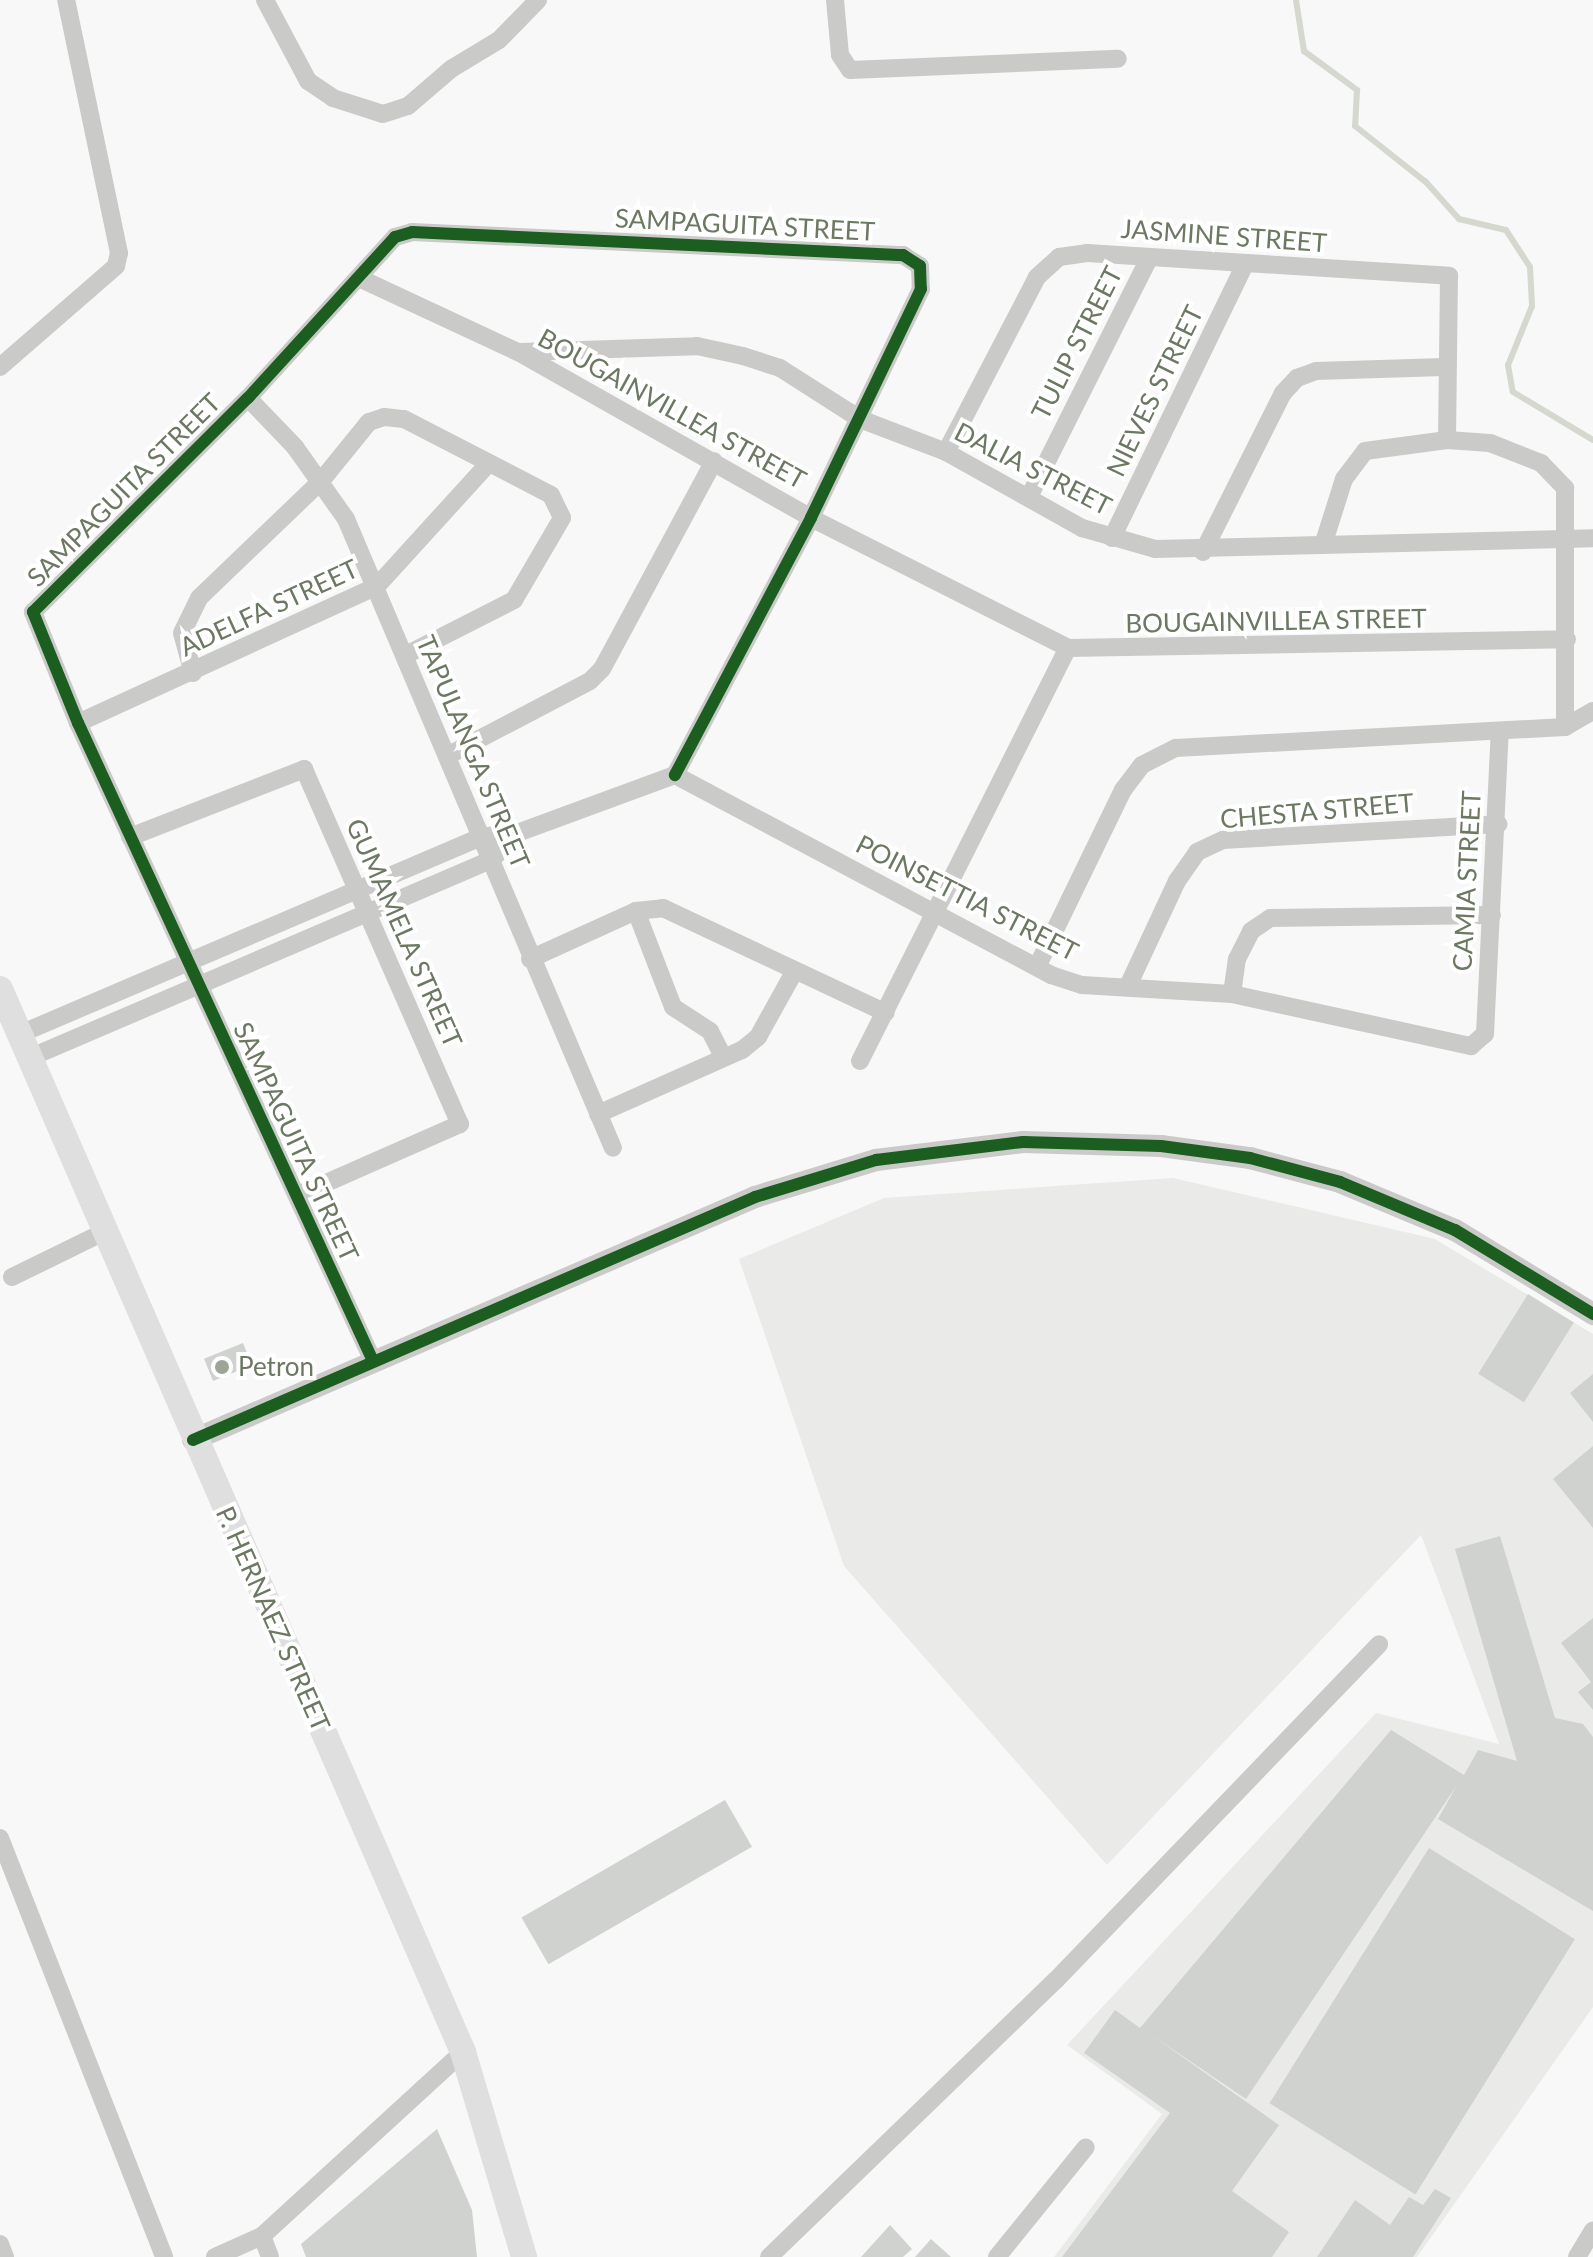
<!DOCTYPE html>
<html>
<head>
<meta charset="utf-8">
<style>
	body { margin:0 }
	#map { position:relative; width:1593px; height:2257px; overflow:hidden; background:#f8f8f8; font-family:Lato,sans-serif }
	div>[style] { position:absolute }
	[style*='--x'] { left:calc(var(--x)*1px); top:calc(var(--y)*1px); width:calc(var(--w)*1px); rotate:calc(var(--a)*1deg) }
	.built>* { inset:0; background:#eaeae8 }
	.stream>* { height:6px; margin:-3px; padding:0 3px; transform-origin:3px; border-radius:3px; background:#d4d8cf }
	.building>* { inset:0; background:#d0d2cf; transform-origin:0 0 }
	.minor>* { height:18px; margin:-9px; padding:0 9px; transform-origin:9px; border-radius:9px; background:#cacbc9 }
	.tertiary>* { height:22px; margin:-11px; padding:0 11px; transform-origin:11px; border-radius:11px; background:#cacbc9 }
	.secondary>* { height:26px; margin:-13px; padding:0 13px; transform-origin:13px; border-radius:13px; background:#dedfde }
	.cycleway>* { height:12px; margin:-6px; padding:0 6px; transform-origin:6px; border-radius:6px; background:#1b5e20 }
	.dots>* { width:22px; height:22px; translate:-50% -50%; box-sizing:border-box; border:4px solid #fff; border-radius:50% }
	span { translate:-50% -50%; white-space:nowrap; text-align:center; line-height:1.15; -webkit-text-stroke:8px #fff; paint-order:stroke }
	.street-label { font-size:26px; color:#6b7862 }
	.poi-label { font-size:26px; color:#6b7862 }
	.left { translate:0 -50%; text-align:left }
</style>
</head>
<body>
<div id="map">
	<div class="built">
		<i style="clip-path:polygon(1173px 1178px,1435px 1239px,1593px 1334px,1593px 2007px,1417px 2257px,1054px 2257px,1162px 2114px,1067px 2045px,1376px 1713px,1499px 1744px,1421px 1535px,1107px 1865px,844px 1566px,739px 1259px,884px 1198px)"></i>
	</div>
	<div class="stream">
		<i style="--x:1296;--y:0;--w:52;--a:81.1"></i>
		<i style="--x:1304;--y:51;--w:66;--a:36.3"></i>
		<i style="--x:1357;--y:90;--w:36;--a:93"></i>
		<i style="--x:1355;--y:126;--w:90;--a:38.3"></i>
		<i style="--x:1426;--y:182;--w:50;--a:48.3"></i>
		<i style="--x:1459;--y:219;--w:48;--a:13.2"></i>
		<i style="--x:1506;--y:230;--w:44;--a:57"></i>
		<i style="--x:1530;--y:267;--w:39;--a:87"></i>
		<i style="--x:1532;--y:306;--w:64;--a:112.1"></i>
		<i style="--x:1508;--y:365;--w:27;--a:80"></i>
		<i style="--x:1513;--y:392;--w:93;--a:31"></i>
	</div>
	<div class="building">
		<i style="left:1528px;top:1294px;width:54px;height:94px;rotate:32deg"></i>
		<i style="left:243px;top:1343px;width:24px;height:42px;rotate:68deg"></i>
		<i style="clip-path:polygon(1593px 1374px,1593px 1422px,1570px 1393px)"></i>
		<i style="clip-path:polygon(1593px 1446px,1593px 1528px,1553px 1479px)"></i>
		<i style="clip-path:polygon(1500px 1536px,1555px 1718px,1583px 1724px,1593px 1737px,1593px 1911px,1438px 1819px,1457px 1785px,1246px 2099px,1150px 2034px,1279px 2125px,1232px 2191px,1289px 2232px,1272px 2257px,1062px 2257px,1170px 2113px,1084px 2053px,1115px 2010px,1140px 2028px,1391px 1730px,1464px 1775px,1478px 1750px,1517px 1761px,1455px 1549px)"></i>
		<i style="clip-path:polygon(1593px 1618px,1593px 1710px,1578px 1692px,1591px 1682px,1561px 1643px)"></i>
		<i style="left:725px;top:1800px;width:54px;height:235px;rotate:60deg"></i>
		<i style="left:1429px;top:1848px;width:172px;height:301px;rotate:32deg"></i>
		<i style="clip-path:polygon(437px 2129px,472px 2210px,477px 2257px,306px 2257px,301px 2244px)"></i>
		<i style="clip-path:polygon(1435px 2189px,1451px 2198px,1413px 2257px,1317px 2257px,1355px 2200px,1390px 2225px,1409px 2197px,1423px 2205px)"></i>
		<i style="clip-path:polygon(890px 2225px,912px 2249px,903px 2257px,861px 2257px)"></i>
		<i style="clip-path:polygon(931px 2239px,951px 2257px,915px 2257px)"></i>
	</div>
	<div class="minor">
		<i style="--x:265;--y:0;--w:92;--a:62"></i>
		<i style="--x:308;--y:81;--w:30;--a:34"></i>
		<i style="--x:333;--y:98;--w:52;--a:17.7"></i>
		<i style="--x:383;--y:114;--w:26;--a:-18"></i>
		<i style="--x:408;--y:106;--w:57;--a:-40.7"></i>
		<i style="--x:451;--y:69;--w:56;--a:-31.1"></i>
		<i style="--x:499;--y:40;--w:56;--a:-45.7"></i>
		<i style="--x:835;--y:0;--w:55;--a:84.8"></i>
		<i style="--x:840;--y:55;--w:18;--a:56"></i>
		<i style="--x:850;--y:70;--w:268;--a:-2.4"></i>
		<i style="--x:359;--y:278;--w:175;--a:25"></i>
		<i style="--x:518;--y:352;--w:337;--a:29.5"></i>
		<i style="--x:811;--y:518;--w:288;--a:26.8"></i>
		<i style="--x:1068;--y:648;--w:499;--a:-1"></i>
		<i style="--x:520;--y:352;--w:177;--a:-1.9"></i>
		<i style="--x:697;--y:346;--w:47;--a:12.3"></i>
		<i style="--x:743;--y:356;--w:39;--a:18"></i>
		<i style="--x:780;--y:368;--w:95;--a:32.5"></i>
		<i style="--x:860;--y:419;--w:92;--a:21"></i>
		<i style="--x:946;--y:452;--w:156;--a:29.2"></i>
		<i style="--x:1082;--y:528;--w:76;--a:16"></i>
		<i style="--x:1155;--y:549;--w:438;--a:-1.4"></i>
		<i style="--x:0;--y:367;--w:154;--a:-41"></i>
		<i style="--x:116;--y:266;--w:13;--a:-77"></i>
		<i style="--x:119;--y:253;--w:258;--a:-101.8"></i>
		<i style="--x:248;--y:398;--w:68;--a:46.2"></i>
		<i style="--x:295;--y:447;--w:88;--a:54.7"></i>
		<i style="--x:346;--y:519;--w:683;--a:67"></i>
		<i style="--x:946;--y:452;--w:197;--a:-62.5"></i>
		<i style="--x:1037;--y:277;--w:30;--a:-42"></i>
		<i style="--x:1059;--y:257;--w:28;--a:-8"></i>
		<i style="--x:1087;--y:253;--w:363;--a:3.6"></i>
		<i style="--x:1449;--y:276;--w:164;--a:90.7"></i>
		<i style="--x:1030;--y:495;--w:265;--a:-63.3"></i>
		<i style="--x:1112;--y:538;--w:302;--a:-64.1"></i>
		<i style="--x:1324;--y:542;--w:66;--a:-72.4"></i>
		<i style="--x:1344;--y:479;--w:35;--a:-53"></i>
		<i style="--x:1365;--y:451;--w:83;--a:-7.6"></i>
		<i style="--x:1447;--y:440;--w:43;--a:4"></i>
		<i style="--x:1490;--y:443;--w:55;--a:21.4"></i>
		<i style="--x:1541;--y:463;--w:35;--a:46"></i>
		<i style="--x:1565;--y:488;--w:239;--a:90"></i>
		<i style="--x:1203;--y:552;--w:178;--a:-63.3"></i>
		<i style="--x:1283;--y:393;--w:21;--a:-47"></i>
		<i style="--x:1297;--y:378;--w:20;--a:-20"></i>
		<i style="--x:1316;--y:371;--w:128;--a:-1.8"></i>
		<i style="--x:193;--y:673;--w:41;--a:-105.4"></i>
		<i style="--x:182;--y:633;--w:39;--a:-64"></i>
		<i style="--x:199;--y:598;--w:169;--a:-43.8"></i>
		<i style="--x:321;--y:481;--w:76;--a:-50.9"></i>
		<i style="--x:369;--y:422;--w:16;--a:-18"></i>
		<i style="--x:384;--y:417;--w:20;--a:6"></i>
		<i style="--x:404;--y:419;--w:165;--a:27.3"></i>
		<i style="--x:551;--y:495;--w:25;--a:64"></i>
		<i style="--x:562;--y:518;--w:95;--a:120.3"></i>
		<i style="--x:514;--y:600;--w:123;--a:153"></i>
		<i style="--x:78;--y:723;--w:329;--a:-24.6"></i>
		<i style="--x:377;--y:586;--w:164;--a:-47.7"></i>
		<i style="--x:447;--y:756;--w:161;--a:-27.7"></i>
		<i style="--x:590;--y:681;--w:17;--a:-45"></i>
		<i style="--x:602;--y:669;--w:236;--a:-61.7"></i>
		<i style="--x:675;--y:775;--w:426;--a:28"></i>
		<i style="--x:1051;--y:975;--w:33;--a:18"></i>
		<i style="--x:1082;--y:985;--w:150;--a:3.4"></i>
		<i style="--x:1232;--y:994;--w:245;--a:12.3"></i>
		<i style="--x:1471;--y:1046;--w:18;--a:-41"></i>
		<i style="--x:1485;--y:1034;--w:302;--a:-87.2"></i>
		<i style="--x:130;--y:837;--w:187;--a:-21.3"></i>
		<i style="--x:304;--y:769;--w:388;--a:66.3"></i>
		<i style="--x:460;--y:1124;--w:178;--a:156.2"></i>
		<i style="--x:636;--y:911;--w:103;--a:68.9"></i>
		<i style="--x:673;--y:1007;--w:44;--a:33"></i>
		<i style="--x:710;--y:1031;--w:30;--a:63"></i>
		<i style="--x:530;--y:959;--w:116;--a:-24.4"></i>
		<i style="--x:636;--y:911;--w:27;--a:-6"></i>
		<i style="--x:663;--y:908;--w:246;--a:25.2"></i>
		<i style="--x:1037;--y:967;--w:197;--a:-64.1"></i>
		<i style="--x:1123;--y:790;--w:31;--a:-53"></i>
		<i style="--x:1142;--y:765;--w:38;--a:-27"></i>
		<i style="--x:1176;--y:748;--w:390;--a:-3.1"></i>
		<i style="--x:1565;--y:727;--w:32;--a:-30"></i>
		<i style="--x:1128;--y:986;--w:116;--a:-65"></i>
		<i style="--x:1177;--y:881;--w:35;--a:-55"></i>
		<i style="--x:1197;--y:852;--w:29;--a:-25"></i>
		<i style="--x:1223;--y:840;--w:276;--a:-3.3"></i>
		<i style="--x:1232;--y:994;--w:35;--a:-82"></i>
		<i style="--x:1237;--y:959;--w:31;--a:-63"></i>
		<i style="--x:1251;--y:931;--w:23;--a:-34"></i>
		<i style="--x:1270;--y:918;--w:222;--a:-0.8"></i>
		<i style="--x:20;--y:1034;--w:501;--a:-23.14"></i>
		<i style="--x:481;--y:837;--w:39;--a:-7"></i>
		<i style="--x:520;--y:832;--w:165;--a:-20.2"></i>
		<i style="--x:29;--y:1058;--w:503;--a:-23.2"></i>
		<i style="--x:491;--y:860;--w:40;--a:-44"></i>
		<i style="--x:860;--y:1061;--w:462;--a:-63.3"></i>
		<i style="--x:598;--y:1114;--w:158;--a:-24"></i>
		<i style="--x:742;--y:1050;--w:21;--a:-39"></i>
		<i style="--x:758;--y:1037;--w:74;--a:-61"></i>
		<i style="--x:12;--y:1277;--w:100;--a:-26.1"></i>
		<i style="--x:373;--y:1361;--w:703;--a:-114.81"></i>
		<i style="--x:78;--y:723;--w:120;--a:-112.1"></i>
		<i style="--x:33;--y:612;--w:303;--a:-44.9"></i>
		<i style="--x:248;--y:398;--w:218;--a:-47.6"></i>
		<i style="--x:395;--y:237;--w:18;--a:-16"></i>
		<i style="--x:412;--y:232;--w:492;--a:2.7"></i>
		<i style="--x:903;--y:255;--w:20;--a:33"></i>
		<i style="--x:920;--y:266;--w:23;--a:88"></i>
		<i style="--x:921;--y:289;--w:254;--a:115.7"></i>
		<i style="--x:811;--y:518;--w:291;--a:117.9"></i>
		<i style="--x:0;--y:1838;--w:450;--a:68.6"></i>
		<i style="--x:262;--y:2236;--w:22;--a:69"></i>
		<i style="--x:0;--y:2244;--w:14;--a:69"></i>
		<i style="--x:215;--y:2257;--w:51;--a:-24.1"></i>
		<i style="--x:262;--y:2236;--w:273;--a:-42.5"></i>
		<i style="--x:769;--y:2257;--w:399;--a:-44"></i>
		<i style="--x:1056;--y:1980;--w:466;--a:-46.1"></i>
		<i style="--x:997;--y:2257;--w:141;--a:-51"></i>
		<i style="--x:1577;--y:2257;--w:31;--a:-59"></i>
	</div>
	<div class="tertiary">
		<i style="--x:193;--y:1440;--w:612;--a:-23.38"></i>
		<i style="--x:755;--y:1197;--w:127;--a:-17"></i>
		<i style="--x:876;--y:1160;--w:148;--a:-7"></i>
		<i style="--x:1023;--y:1142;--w:138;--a:1.7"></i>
		<i style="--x:1161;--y:1146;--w:90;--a:7.7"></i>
		<i style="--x:1250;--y:1158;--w:93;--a:14.9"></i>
		<i style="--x:1340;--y:1182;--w:125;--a:22.7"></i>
		<i style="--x:1455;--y:1230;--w:162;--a:31.3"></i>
	</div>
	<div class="secondary">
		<i style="--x:0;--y:989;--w:1159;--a:66.46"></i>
		<i style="--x:463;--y:2052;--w:214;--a:73.4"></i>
	</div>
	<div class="cycleway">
		<i style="--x:373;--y:1361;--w:703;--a:-114.81"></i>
		<i style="--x:78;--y:723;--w:120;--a:-112.1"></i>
		<i style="--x:33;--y:612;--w:303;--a:-44.9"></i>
		<i style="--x:248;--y:398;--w:218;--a:-47.6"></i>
		<i style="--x:395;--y:237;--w:18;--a:-16"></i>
		<i style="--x:412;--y:232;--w:492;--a:2.7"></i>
		<i style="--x:903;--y:255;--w:20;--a:33"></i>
		<i style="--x:920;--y:266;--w:23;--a:88"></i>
		<i style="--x:921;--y:289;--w:254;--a:115.7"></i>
		<i style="--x:811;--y:518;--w:291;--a:117.9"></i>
		<i style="--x:193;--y:1440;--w:612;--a:-23.38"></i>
		<i style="--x:755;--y:1197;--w:127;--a:-17"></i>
		<i style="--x:876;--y:1160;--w:148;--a:-7"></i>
		<i style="--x:1023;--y:1142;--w:138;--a:1.7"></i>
		<i style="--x:1161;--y:1146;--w:90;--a:7.7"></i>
		<i style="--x:1250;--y:1158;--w:93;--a:14.9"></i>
		<i style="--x:1340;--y:1182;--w:125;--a:22.7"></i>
		<i style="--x:1455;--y:1230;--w:162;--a:31.3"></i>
	</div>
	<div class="dots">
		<i style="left:222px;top:1367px;background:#9ca596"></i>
	</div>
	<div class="street-label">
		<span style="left:745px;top:225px;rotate:3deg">SAMPAGUITA STREET</span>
		<span style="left:1224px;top:236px;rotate:4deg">JASMINE STREET</span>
		<span style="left:1077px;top:343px;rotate:-63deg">TULIP STREET</span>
		<span style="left:1155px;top:391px;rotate:-64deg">NIEVES STREET</span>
		<span style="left:672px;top:409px;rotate:29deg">BOUGAINVILLEA STREET</span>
		<span style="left:1033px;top:469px;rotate:27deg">DALIA STREET</span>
		<span style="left:124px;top:490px;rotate:-45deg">SAMPAGUITA STREET</span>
		<span style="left:269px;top:608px;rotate:-25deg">ADELFA STREET</span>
		<span style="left:1276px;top:621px;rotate:-1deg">BOUGAINVILLEA STREET</span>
		<span style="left:473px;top:752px;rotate:67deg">TAPULANGA STREET</span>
		<span style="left:1317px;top:811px;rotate:-5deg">CHESTA STREET</span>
		<span style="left:1467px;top:881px;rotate:-87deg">CAMIA STREET</span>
		<span style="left:967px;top:898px;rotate:27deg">POINSETTIA STREET</span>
		<span style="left:404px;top:933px;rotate:66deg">GUMAMELA STREET</span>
		<span style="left:296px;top:1142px;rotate:65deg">SAMPAGUITA STREET</span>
		<span style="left:273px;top:1619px;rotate:66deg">P. HERNAEZ STREET</span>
	</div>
	<div class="poi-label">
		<span class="left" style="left:238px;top:1367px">Petron</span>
	</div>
</div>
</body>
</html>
